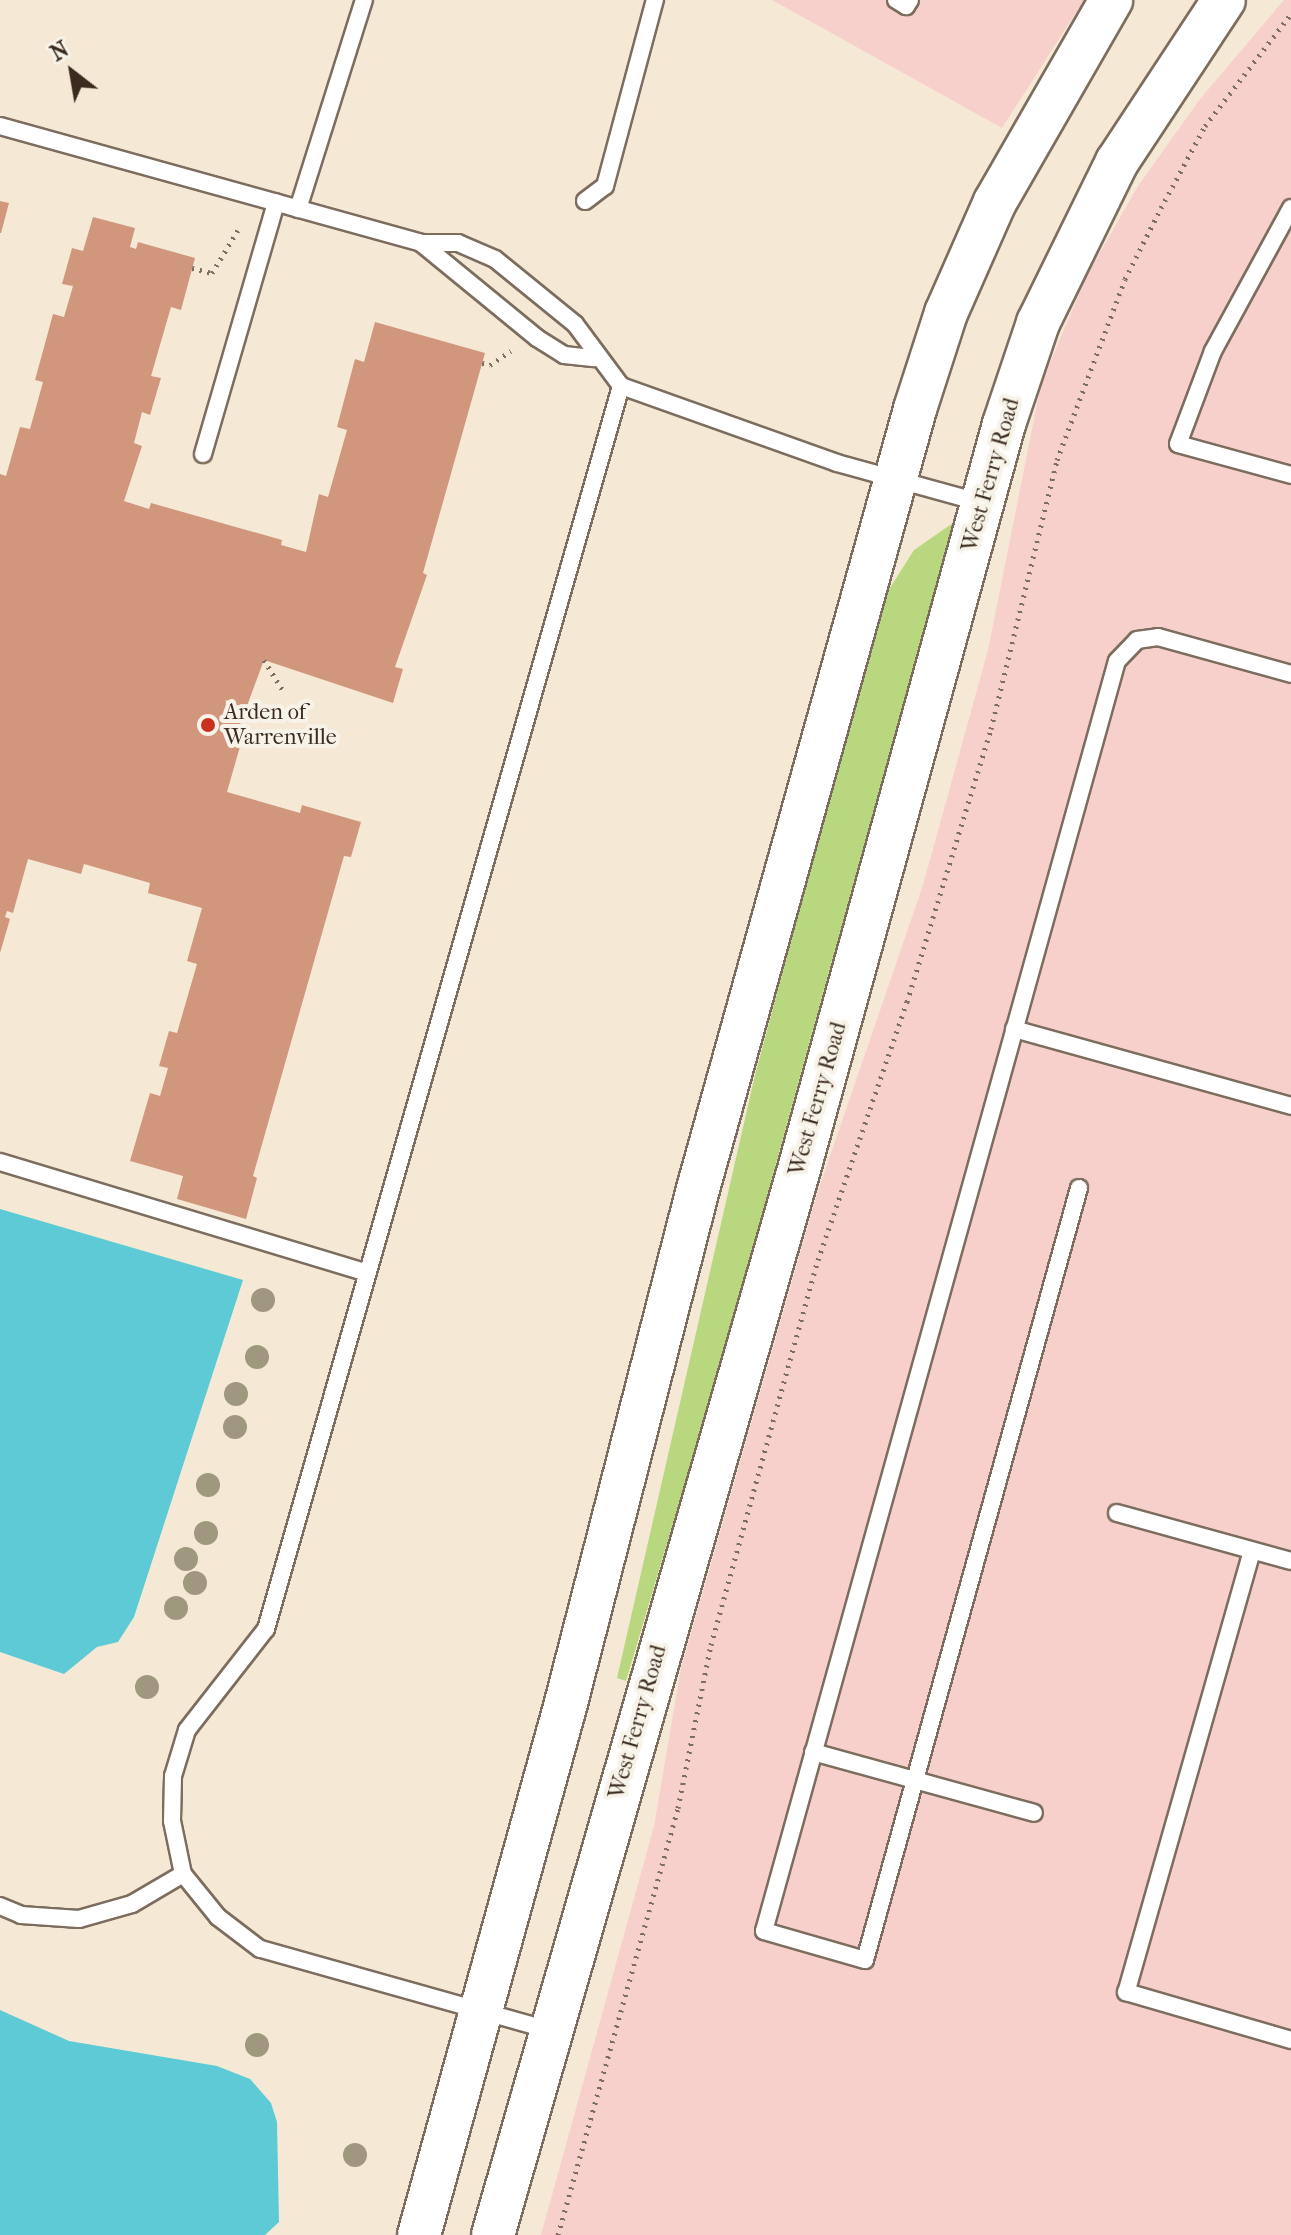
<!DOCTYPE html>
<html>
<head>
<meta charset="utf-8">
<style>
	body { margin:0 }
	#map { position:relative; width:1291px; height:2235px; overflow:hidden; background:#f5e9d6; font-family:"IM FELL French Canon",serif }
	div>[style] { position:absolute }
	[style*='--x'] { left:calc(var(--x)*1px); top:calc(var(--y)*1px); width:calc(var(--w)*1px); rotate:calc(var(--a)*1deg) }
	.built>* { inset:0; background:#f7d0cc }
	.green>* { inset:0; background:#b8d77e }
	.water>* { inset:0; background:#5ecad5 }
	.building>* { inset:0; background:#d1977d }
	.path>* { height:5px; margin-top:-2.5px; transform-origin:0; background:repeating-linear-gradient(90deg,#7c6d5e 0 2px,transparent 0 8px) }
	.roads { filter:drop-shadow(2px 0 #7c6d5e) drop-shadow(-2px 0 #7c6d5e) drop-shadow(0 2px #7c6d5e) drop-shadow(0 -2px #7c6d5e) }
	.lane>* { height:16px; margin:-8px; padding:0 8px; transform-origin:8px; border-radius:8px; background:#fff }
	.secondary>* { height:42px; margin:-21px; padding:0 21px; transform-origin:21px; border-radius:21px; background:#fff }
	.trees>* { width:24px; height:24px; margin:-12px; border-radius:50%; background:#a0987e }
	.dots>* { width:22px; height:22px; translate:-50% -50%; box-sizing:border-box; border:4px solid #f7f3e8; border-radius:50% }
	span { translate:-50% -50%; white-space:nowrap; text-align:center; line-height:1.15; -webkit-text-stroke:8px #f7f3e8; paint-order:stroke }
	.street-label { font-size:22px; color:#3b2a1e }
	.poi-label { font-size:22px; color:#3b2a1e }
	.left { translate:0 -50%; text-align:left }
	.north { position:absolute; left:32px; top:32px; width:80px; height:80px; -webkit-text-stroke:6px #f7f3e8; paint-order:stroke; rotate:329deg; font-size:22px; font-weight:700; line-height:32px; text-align:center; color:#3b2a1e }
	.north::after { content:''; display:block; margin:auto; width:28px; height:36px; background:#3b2a1e; clip-path:polygon(50% 0,100% 100%,50% 72%,0 100%) }
</style>
</head>
<body>
<div id="map">
	<div class="built">
		<i style="clip-path:polygon(772px 0,1084px 0,1002px 128px)"></i>
		<i style="clip-path:polygon(1284px 0,1291px 0,1291px 2235px,541px 2235px,654px 1826px,681px 1668px,817px 1194px,923px 885px,988px 650px,1041px 384px,1087px 275px,1138px 186px,1200px 99px)"></i>
	</div>
	<div class="green">
		<i style="clip-path:polygon(953px 523px,723px 1355px,626px 1681px,617px 1678px,755px 1075px,883px 599px,914px 550px)"></i>
	</div>
	<div class="water">
		<i style="clip-path:polygon(0 1209px,243px 1280px,134px 1617px,118px 1642px,97px 1647px,64px 1674px,0 1652px)"></i>
		<i style="clip-path:polygon(0 2010px,69px 2041px,217px 2066px,250px 2079px,271px 2103px,277px 2122px,279px 2222px,265px 2235px,0 2235px)"></i>
	</div>
	<div class="building">
		<i style="clip-path:polygon(0 201px,9px 203px,1px 233px,0 233px)"></i>
		<i style="clip-path:polygon(93px 217px,135px 228px,130px 247px,136px 249px,138px 242px,195px 258px,181px 310px,171px 307px,151px 376px,161px 378px,150px 415px,142px 412px,134px 443px,142px 446px,124px 501px,149px 509px,151px 503px,282px 540px,281px 545px,306px 552px,319px 494px,328px 497px,347px 430px,337px 427px,355px 359px,364px 362px,375px 322px,485px 353px,423px 573px,427px 575px,395px 667px,403px 669px,393px 703px,264px 660px,234px 741px,241px 743px,227px 792px,300px 813px,302px 805px,361px 822px,351px 857px,344px 856px,253px 1176px,257px 1178px,246px 1219px,177px 1199px,183px 1176px,130px 1161px,150px 1093px,160px 1096px,168px 1068px,159px 1066px,169px 1031px,177px 1033px,197px 964px,187px 961px,202px 908px,148px 893px,150px 883px,84px 864px,81px 874px,28px 859px,13px 913px,7px 911px,5px 917px,10px 919px,0 953px,0 474px,6px 476px,20px 427px,30px 429px,43px 382px,35px 380px,53px 314px,64px 317px,73px 286px,62px 284px,72px 248px,83px 251px)"></i>
	</div>
	<div class="path">
		<i style="--x:192;--y:268;--w:21;--a:14"></i>
		<i style="--x:212;--y:273;--w:50;--a:-58.8"></i>
		<i style="--x:482;--y:363;--w:8;--a:14"></i>
		<i style="--x:490;--y:365;--w:25;--a:-34"></i>
		<i style="--x:264;--y:660;--w:38;--a:58"></i>
		<i style="--x:558;--y:2235;--w:444;--a:-74.3"></i>
		<i style="--x:678;--y:1808;--w:166;--a:-78.6"></i>
		<i style="--x:711;--y:1645;--w:400;--a:-74.5"></i>
		<i style="--x:818;--y:1260;--w:273;--a:-71"></i>
		<i style="--x:907;--y:1002;--w:286;--a:-72.9"></i>
		<i style="--x:991;--y:729;--w:277;--a:-76.2"></i>
		<i style="--x:1057;--y:460;--w:193;--a:-69.4"></i>
		<i style="--x:1125;--y:279;--w:80;--a:-63.1"></i>
		<i style="--x:1161;--y:208;--w:93;--a:-61.8"></i>
		<i style="--x:1205;--y:126;--w:141;--a:-52.5"></i>
	</div>
	<div class="roads">
		<div class="lane">
			<i style="--x:896;--y:0;--w:12;--a:31"></i>
			<i style="--x:906;--y:6;--w:7;--a:-56"></i>
			<i style="--x:0;--y:126;--w:437;--a:15.5"></i>
			<i style="--x:421;--y:243;--w:37;--a:0"></i>
			<i style="--x:458;--y:243;--w:40;--a:23.4"></i>
			<i style="--x:495;--y:259;--w:103;--a:39.1"></i>
			<i style="--x:575;--y:324;--w:77;--a:53.4"></i>
			<i style="--x:585;--y:201;--w:25;--a:-37"></i>
			<i style="--x:605;--y:186;--w:193;--a:-75"></i>
			<i style="--x:1291;--y:208;--w:163;--a:118.6"></i>
			<i style="--x:1213;--y:351;--w:99;--a:110.6"></i>
			<i style="--x:1178;--y:444;--w:117;--a:15.3"></i>
			<i style="--x:298;--y:209;--w:219;--a:-72.5"></i>
			<i style="--x:421;--y:243;--w:150;--a:39.3"></i>
			<i style="--x:537;--y:338;--w:32;--a:32"></i>
			<i style="--x:564;--y:355;--w:31;--a:6"></i>
			<i style="--x:203;--y:454;--w:262;--a:-73.8"></i>
			<i style="--x:1014;--y:1029;--w:288;--a:15.5"></i>
			<i style="--x:0;--y:1162;--w:383;--a:16.8"></i>
			<i style="--x:1079;--y:1188;--w:801;--a:105.49"></i>
			<i style="--x:865;--y:1960;--w:105;--a:-164"></i>
			<i style="--x:764;--y:1931;--w:1318;--a:-74.47"></i>
			<i style="--x:1117;--y:661;--w:29;--a:-46"></i>
			<i style="--x:1137;--y:640;--w:21;--a:-8"></i>
			<i style="--x:1158;--y:637;--w:138;--a:15.5"></i>
			<i style="--x:1117;--y:1513;--w:180;--a:15.4"></i>
			<i style="--x:1252;--y:1551;--w:459;--a:105.9"></i>
			<i style="--x:1126;--y:1992;--w:172;--a:16.2"></i>
			<i style="--x:813;--y:1752;--w:229;--a:15.4"></i>
			<i style="--x:0;--y:1906;--w:23;--a:23"></i>
			<i style="--x:21;--y:1915;--w:58;--a:3.9"></i>
			<i style="--x:79;--y:1919;--w:55;--a:-15.8"></i>
			<i style="--x:132;--y:1904;--w:59;--a:-30.5"></i>
			<i style="--x:549;--y:2030;--w:300;--a:-164.3"></i>
			<i style="--x:260;--y:1949;--w:53;--a:-142.7"></i>
			<i style="--x:218;--y:1917;--w:55;--a:-129.1"></i>
			<i style="--x:183;--y:1874;--w:54;--a:-101.7"></i>
			<i style="--x:172;--y:1821;--w:45;--a:-88.7"></i>
			<i style="--x:173;--y:1776;--w:48;--a:-73.1"></i>
			<i style="--x:187;--y:1730;--w:128;--a:-52"></i>
			<i style="--x:266;--y:1629;--w:1293;--a:-74.06"></i>
			<i style="--x:621;--y:386;--w:229;--a:19.6"></i>
			<i style="--x:837;--y:463;--w:150;--a:15.4"></i>
		</div>
		<div class="secondary">
			<i style="--x:419;--y:2235;--w:552;--a:-74.55"></i>
			<i style="--x:566;--y:1703;--w:531;--a:-75.6"></i>
			<i style="--x:698;--y:1189;--w:810;--a:-74.45"></i>
			<i style="--x:915;--y:409;--w:101;--a:-72.1"></i>
			<i style="--x:946;--y:313;--w:121;--a:-66.2"></i>
			<i style="--x:995;--y:202;--w:233;--a:-60.1"></i>
			<i style="--x:493;--y:2235;--w:1116;--a:-73.98"></i>
			<i style="--x:801;--y:1162;--w:765;--a:-74.62"></i>
			<i style="--x:1004;--y:424;--w:107;--a:-71.4"></i>
			<i style="--x:1038;--y:323;--w:179;--a:-63.9"></i>
			<i style="--x:1117;--y:162;--w:194;--a:-56.6"></i>
		</div>
	</div>
	<div class="trees">
		<i style="left:263px;top:1300px"></i>
		<i style="left:257px;top:1357px"></i>
		<i style="left:236px;top:1394px"></i>
		<i style="left:235px;top:1427px"></i>
		<i style="left:208px;top:1485px"></i>
		<i style="left:206px;top:1533px"></i>
		<i style="left:186px;top:1559px"></i>
		<i style="left:195px;top:1583px"></i>
		<i style="left:176px;top:1608px"></i>
		<i style="left:147px;top:1687px"></i>
		<i style="left:257px;top:2045px"></i>
		<i style="left:355px;top:2155px"></i>
	</div>
	<div class="dots">
		<i style="left:208px;top:725px;background:#c8321e"></i>
	</div>
	<div class="street-label">
		<span style="left:991px;top:475px;rotate:-74deg">West Ferry Road</span>
		<span style="left:818px;top:1099px;rotate:-74deg">West Ferry Road</span>
		<span style="left:638px;top:1722px;rotate:-74deg">West Ferry Road</span>
	</div>
	<div class="poi-label">
		<span class="left" style="left:224px;top:725px">Arden of<br>Warrenville</span>
	</div>
	<div class="north">N</div>
</div>
</body>
</html>
